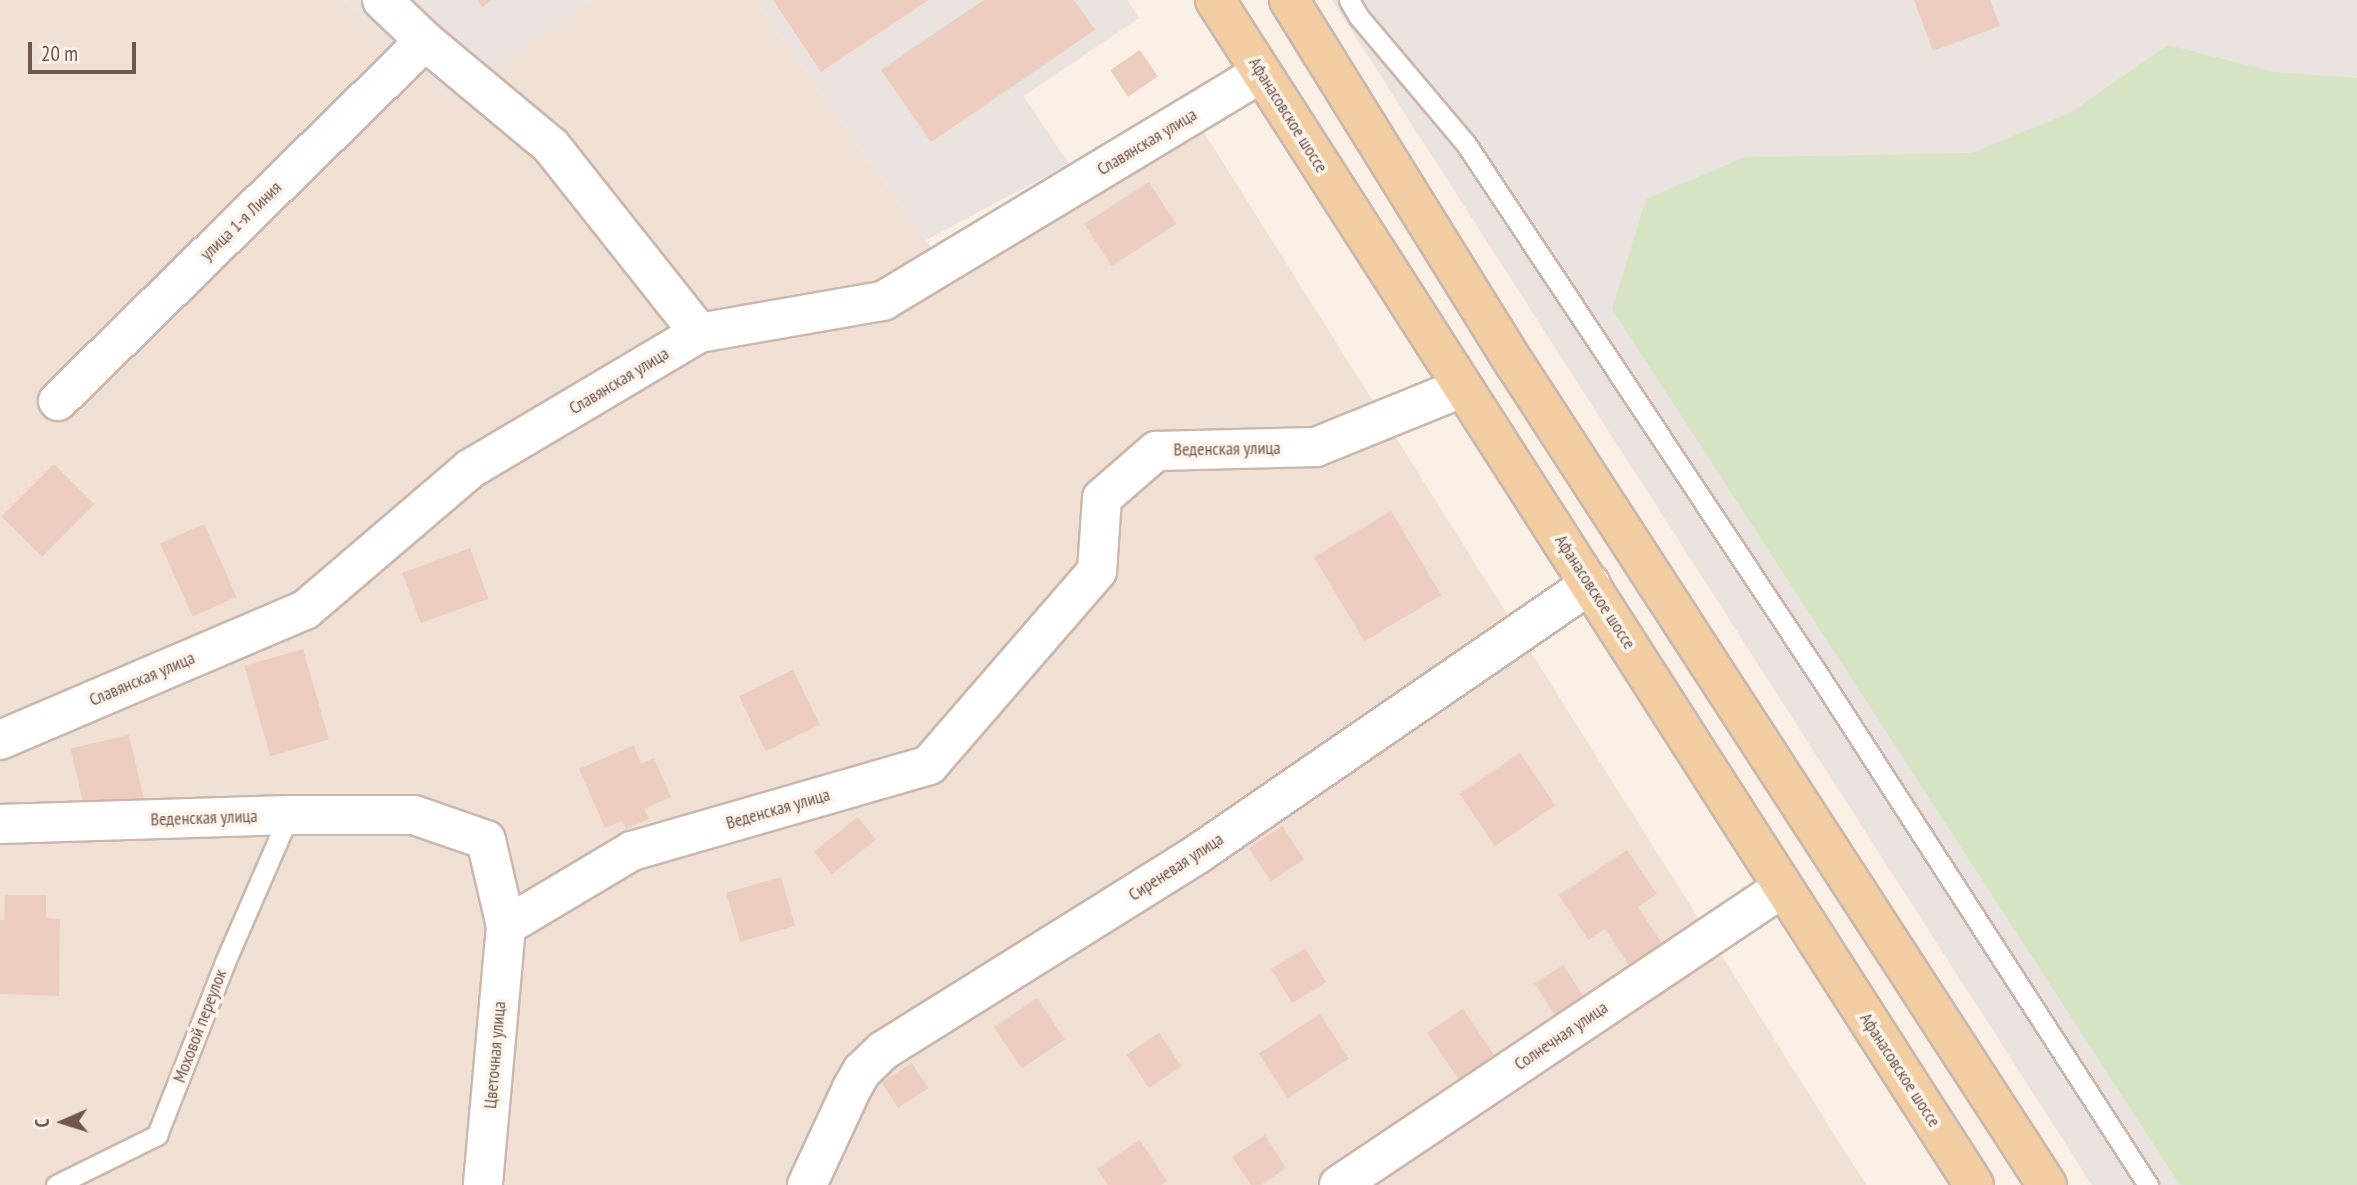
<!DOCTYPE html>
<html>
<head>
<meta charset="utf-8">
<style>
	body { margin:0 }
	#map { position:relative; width:2357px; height:1185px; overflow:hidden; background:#faf0e5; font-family:"PT Sans Narrow",sans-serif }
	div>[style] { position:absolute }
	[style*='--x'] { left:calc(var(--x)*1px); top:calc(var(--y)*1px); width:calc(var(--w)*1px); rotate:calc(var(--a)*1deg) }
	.residential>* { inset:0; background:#f1e1d4 }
	.industrial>* { inset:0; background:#eae3df }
	.green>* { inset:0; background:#d6e6c5 }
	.building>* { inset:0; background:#edcdbf; transform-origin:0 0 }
	.roads { filter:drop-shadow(2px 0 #cbb7ad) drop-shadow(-2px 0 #cbb7ad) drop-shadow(0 2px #cbb7ad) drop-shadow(0 -2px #cbb7ad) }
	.service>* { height:19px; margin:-9.5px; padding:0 9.5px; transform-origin:9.5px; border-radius:9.5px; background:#fff }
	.minor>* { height:38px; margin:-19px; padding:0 19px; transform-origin:19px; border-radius:19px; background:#fff }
	.primary>* { height:38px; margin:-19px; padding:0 19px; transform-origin:19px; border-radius:19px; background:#f3cea3 }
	span { translate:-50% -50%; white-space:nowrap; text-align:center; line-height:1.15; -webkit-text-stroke:7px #fdf4eb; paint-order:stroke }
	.street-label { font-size:18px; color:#71564d }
	.north { position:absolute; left:28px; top:1087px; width:70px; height:70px; -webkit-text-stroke:5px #fdf4eb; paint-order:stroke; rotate:267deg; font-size:19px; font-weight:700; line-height:28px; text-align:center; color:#71564d }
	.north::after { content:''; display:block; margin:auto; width:24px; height:32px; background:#71564d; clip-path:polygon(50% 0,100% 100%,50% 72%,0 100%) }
	.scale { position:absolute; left:28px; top:42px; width:108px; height:32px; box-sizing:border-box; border:4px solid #71564d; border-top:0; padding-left:9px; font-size:21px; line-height:24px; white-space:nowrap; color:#71564d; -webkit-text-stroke:5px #fdf4eb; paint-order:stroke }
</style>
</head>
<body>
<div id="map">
	<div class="residential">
		<i style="clip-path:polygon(0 0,344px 0,448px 99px,594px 0,754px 0,953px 278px,1200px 126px,1866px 1185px,0 1185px)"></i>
	</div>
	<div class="industrial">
		<i style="clip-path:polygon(344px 0,594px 0,448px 100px)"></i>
		<i style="clip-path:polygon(754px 0,1127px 0,1139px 18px,1023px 96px,1069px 164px,926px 240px)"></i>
		<i style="clip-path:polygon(1332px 0,2357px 0,2357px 1185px,2092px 1185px)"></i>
	</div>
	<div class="green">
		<i style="clip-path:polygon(2168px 45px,2274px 72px,2357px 78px,2357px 1185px,2180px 1185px,1612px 309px,1646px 199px,1745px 157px,1972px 153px,2071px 112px)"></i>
	</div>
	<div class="building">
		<i style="clip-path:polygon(477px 0,492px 0,482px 7px)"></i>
		<i style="clip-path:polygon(773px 0,929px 0,821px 72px)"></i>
		<i style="clip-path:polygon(984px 0,1074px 0,1095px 30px,931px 142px,881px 70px)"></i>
		<i style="clip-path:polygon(1914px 0,1990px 0,2000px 26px,1933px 51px)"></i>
		<i style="left:1140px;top:50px;width:32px;height:36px;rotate:56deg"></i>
		<i style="left:1149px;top:182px;width:50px;height:77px;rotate:57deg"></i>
		<i style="left:54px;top:464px;width:57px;height:74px;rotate:45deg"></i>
		<i style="left:1391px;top:511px;width:98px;height:90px;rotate:59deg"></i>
		<i style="left:204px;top:524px;width:80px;height:48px;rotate:66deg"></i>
		<i style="left:470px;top:548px;width:54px;height:72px;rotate:70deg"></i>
		<i style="left:303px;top:649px;width:94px;height:61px;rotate:74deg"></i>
		<i style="left:793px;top:670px;width:61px;height:60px;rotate:64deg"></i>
		<i style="left:129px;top:735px;width:88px;height:60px;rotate:77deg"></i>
		<i style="clip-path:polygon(634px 745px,641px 764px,654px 758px,671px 797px,644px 809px,649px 819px,626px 829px,622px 821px,605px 828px,579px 769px)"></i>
		<i style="left:1520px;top:753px;width:63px;height:73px;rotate:56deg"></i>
		<i style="left:858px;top:817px;width:29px;height:56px;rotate:52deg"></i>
		<i style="left:1282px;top:826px;width:40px;height:40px;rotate:56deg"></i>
		<i style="clip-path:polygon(1627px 850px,1657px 894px,1638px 907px,1669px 954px,1636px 976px,1605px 929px,1588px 940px,1559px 895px)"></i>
		<i style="left:781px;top:877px;width:51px;height:57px;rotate:74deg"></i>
		<i style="clip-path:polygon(5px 895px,46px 895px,46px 918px,60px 919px,59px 996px,0 994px,0 920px,4px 920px)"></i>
		<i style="left:1305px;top:948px;width:40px;height:40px;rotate:58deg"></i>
		<i style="left:1563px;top:965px;width:38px;height:34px;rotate:57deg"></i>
		<i style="left:1037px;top:998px;width:50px;height:52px;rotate:56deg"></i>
		<i style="left:1463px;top:1009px;width:57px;height:43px;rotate:56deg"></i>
		<i style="left:1320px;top:1014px;width:53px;height:73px;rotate:57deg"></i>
		<i style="left:1159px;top:1033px;width:40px;height:39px;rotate:56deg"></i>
		<i style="left:912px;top:1063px;width:30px;height:36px;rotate:57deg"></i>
		<i style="clip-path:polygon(1265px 1135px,1286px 1168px,1261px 1185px,1251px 1185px,1232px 1157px)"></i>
		<i style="clip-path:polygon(1140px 1140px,1167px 1181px,1161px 1185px,1108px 1185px,1097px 1169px)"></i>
	</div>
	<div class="roads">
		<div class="service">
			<i style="--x:1349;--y:0;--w:20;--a:60"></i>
			<i style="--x:1359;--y:17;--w:166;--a:49.9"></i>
			<i style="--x:1466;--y:144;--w:640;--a:56.41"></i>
			<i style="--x:1820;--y:677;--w:605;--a:57.15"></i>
			<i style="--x:56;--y:1185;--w:113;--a:-26.3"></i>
			<i style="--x:157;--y:1135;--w:186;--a:-68.5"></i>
			<i style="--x:225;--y:962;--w:160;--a:-66.5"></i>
		</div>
		<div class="minor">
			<i style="--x:382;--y:0;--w:59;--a:43.6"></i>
			<i style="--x:425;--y:41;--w:164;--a:39.8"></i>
			<i style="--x:551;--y:146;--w:238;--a:51.6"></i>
			<i style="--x:58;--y:401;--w:514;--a:-44.45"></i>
			<i style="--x:0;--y:740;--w:332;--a:-23.1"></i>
			<i style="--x:305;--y:610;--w:217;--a:-40.5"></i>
			<i style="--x:470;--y:469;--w:266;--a:-30.7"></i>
			<i style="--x:699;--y:333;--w:187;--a:-9.9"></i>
			<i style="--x:883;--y:301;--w:441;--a:-31.1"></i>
			<i style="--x:0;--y:824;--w:289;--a:-1.8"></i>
			<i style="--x:289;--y:815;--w:125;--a:0"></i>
			<i style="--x:414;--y:815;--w:76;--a:19.1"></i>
			<i style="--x:486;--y:840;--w:88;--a:76.9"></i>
			<i style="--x:506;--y:926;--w:260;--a:95.1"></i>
			<i style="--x:506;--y:926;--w:147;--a:-30.8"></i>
			<i style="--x:632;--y:851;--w:309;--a:-16.1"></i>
			<i style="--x:929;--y:765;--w:257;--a:-49.1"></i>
			<i style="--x:1097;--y:571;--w:73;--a:-86.1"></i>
			<i style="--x:1102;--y:498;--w:72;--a:-41"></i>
			<i style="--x:1156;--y:451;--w:160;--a:-1.4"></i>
			<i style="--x:1316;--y:447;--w:157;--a:-22.1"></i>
			<i style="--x:807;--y:1185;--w:107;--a:-65.1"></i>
			<i style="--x:852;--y:1088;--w:20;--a:-60"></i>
			<i style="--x:862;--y:1071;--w:30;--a:-44"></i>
			<i style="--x:884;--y:1050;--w:372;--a:-32"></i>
			<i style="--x:1199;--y:853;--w:475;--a:-34.5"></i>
			<i style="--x:1339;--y:1185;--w:533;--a:-33.84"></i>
		</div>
		<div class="primary">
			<i style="--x:1215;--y:0;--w:1407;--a:57.36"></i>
			<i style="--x:1289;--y:0;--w:428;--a:58.2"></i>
			<i style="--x:1515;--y:364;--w:978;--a:57.06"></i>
		</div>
	</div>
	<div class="street-label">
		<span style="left:1288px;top:115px;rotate:58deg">Афанасовское шоссе</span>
		<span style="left:1147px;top:142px;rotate:-31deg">Славянская улица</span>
		<span style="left:241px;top:221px;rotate:-44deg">улица 1-я Линия</span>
		<span style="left:619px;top:381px;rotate:-31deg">Славянская улица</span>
		<span style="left:1227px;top:449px;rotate:-1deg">Веденская улица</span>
		<span style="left:1595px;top:592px;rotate:57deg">Афанасовское шоссе</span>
		<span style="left:142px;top:679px;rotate:-23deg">Славянская улица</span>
		<span style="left:778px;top:809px;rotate:-16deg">Веденская улица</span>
		<span style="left:204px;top:818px;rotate:-2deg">Веденская улица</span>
		<span style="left:1176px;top:867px;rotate:-33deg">Сиреневая улица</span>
		<span style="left:200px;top:1026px;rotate:-69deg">Моховой переулок</span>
		<span style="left:1561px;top:1036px;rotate:-34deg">Солнечная улица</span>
		<span style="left:495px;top:1055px;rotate:-85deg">Цветочная улица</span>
		<span style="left:1900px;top:1070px;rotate:57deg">Афанасовское шоссе</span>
	</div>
	<div class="north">С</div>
	<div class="scale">20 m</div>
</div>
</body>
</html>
